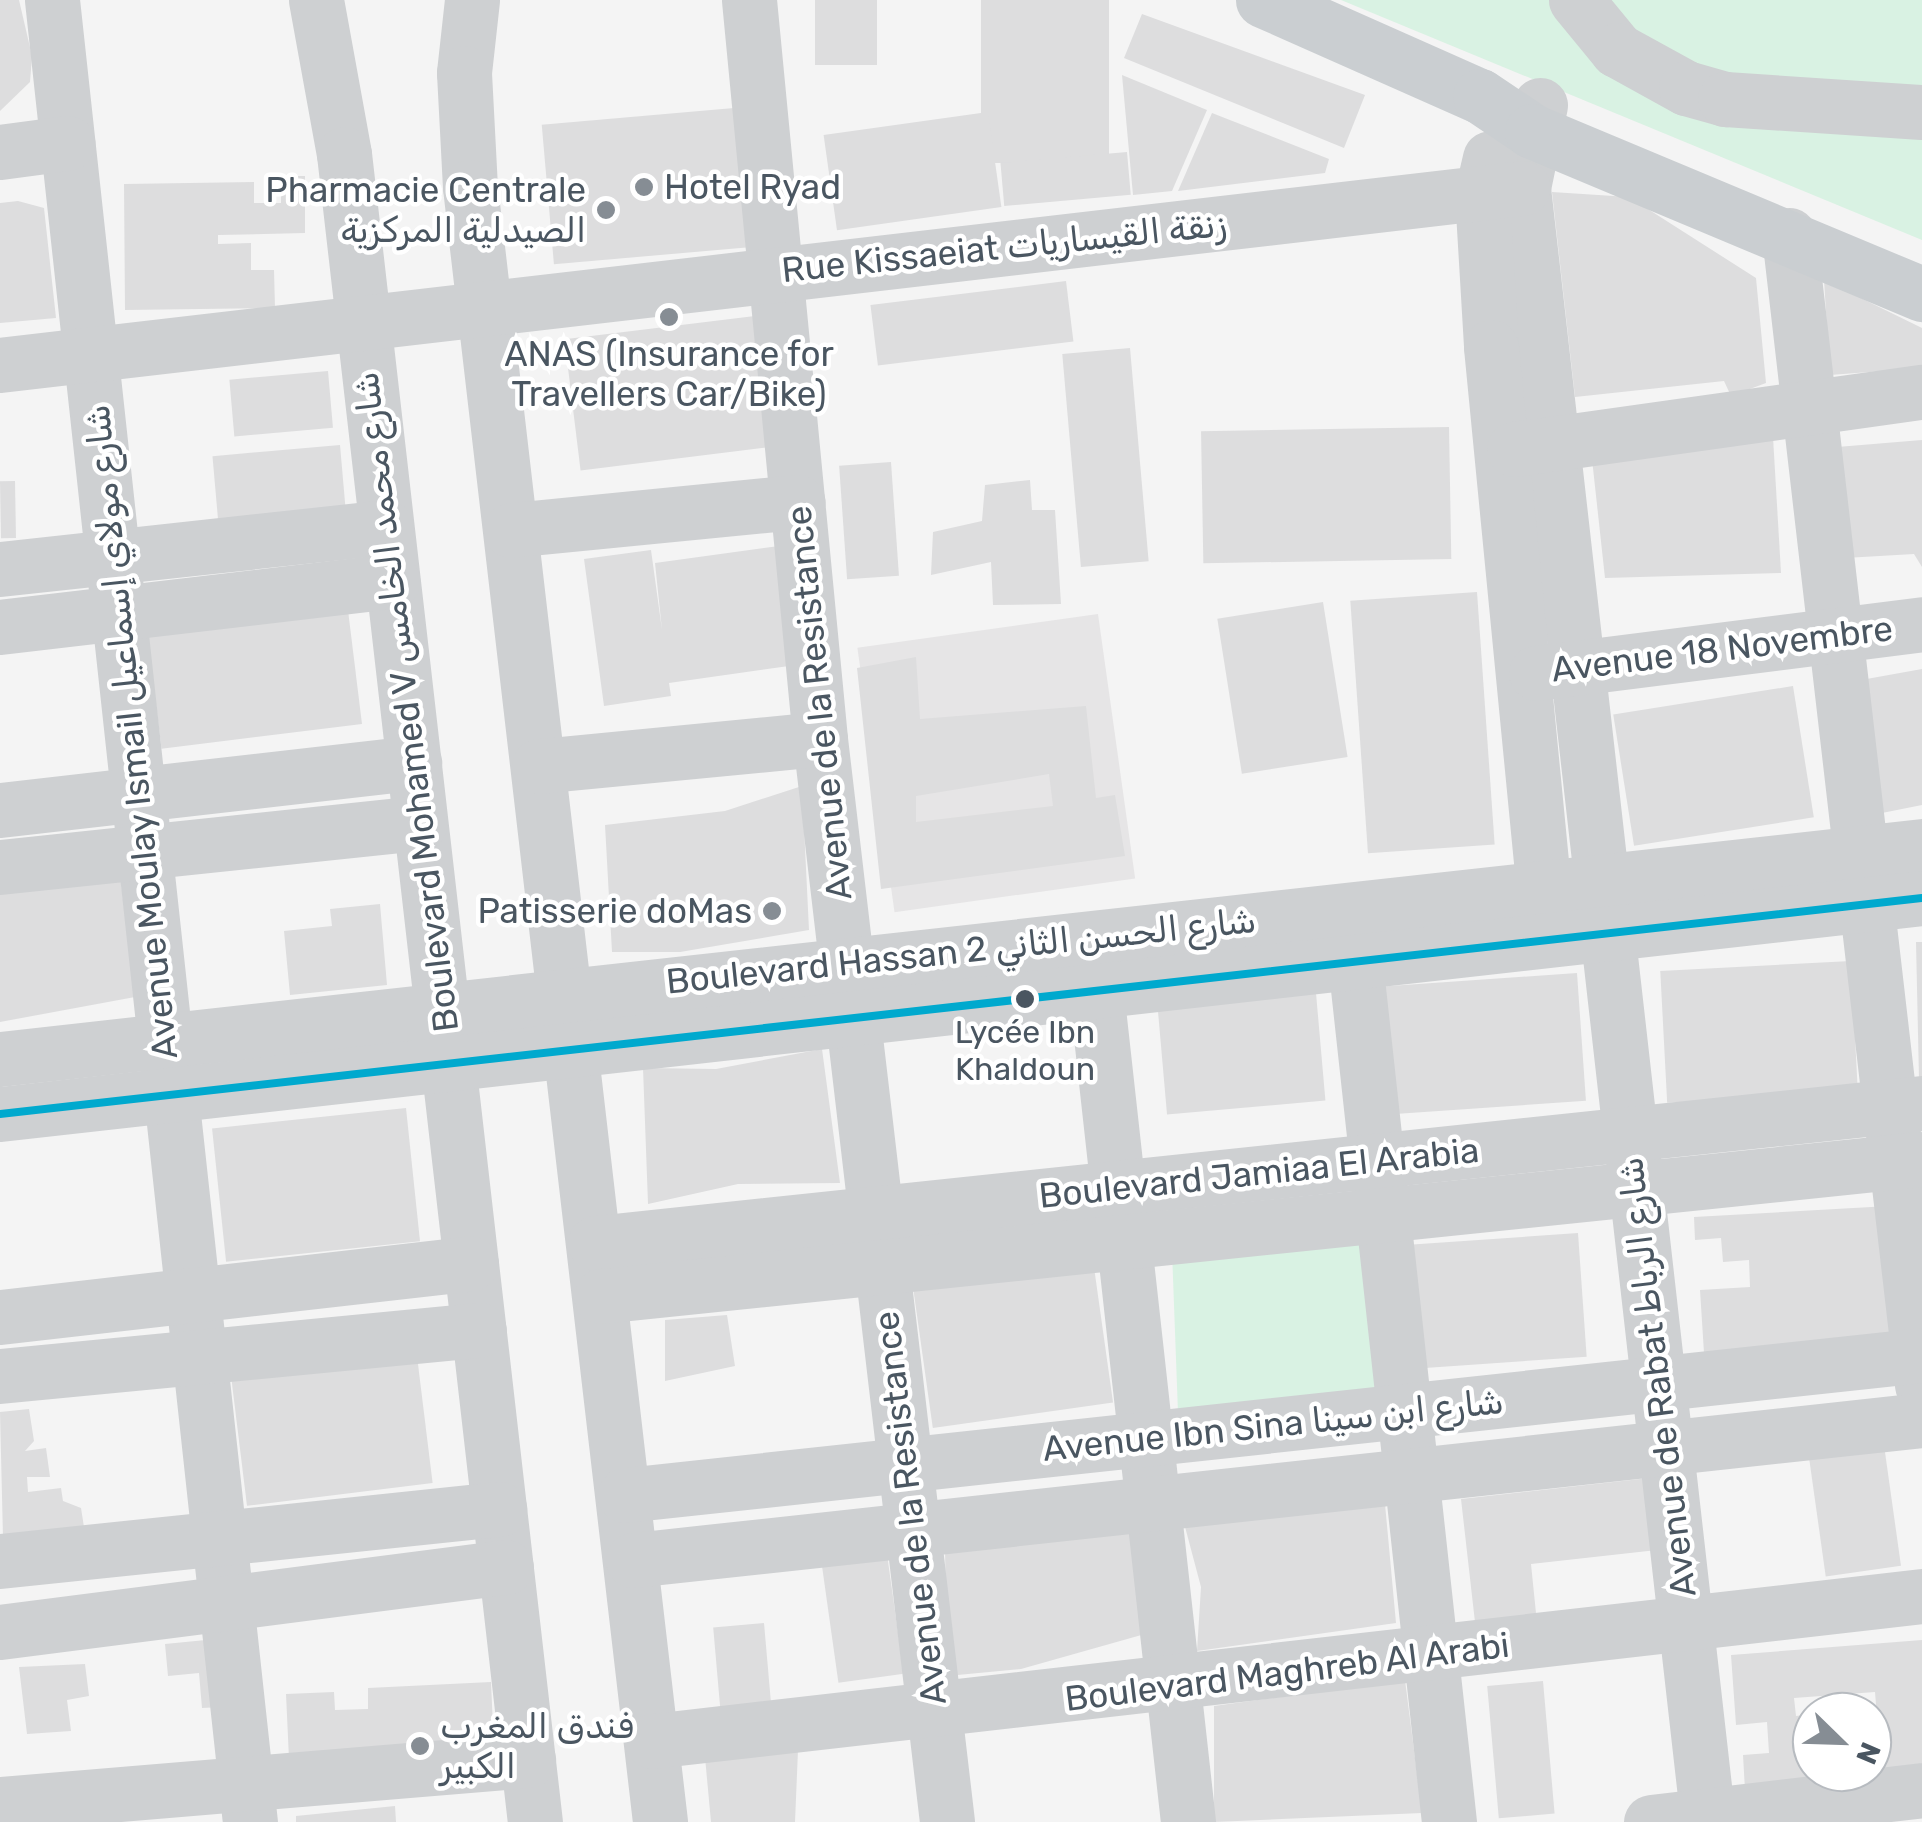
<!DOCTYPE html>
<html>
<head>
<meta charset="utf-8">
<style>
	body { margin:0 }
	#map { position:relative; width:1922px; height:1822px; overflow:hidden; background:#f4f4f4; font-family:Rubik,Vazirmatn,sans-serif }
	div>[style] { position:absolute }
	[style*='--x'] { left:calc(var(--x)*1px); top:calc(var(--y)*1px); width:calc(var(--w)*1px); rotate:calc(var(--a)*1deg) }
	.education>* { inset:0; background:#e6e5e6; transform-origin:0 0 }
	.green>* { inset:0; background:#d9f2e3 }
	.building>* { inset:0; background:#ddddde; transform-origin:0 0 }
	.minor>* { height:55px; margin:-27.5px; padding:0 27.5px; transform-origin:27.5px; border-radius:27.5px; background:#ced0d2 }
	.major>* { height:55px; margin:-27.5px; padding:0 27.5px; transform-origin:27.5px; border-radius:27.5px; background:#caced1 }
	.bus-1>* { height:8px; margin:-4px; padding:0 4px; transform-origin:4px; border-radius:4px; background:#00a9ce }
	.dots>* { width:28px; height:28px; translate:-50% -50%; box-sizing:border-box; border:5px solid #fff; border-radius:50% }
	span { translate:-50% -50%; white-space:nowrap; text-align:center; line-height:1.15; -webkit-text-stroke:9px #fff; paint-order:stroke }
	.bus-label { font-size:32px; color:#4a5661 }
	.poi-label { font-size:35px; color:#4a5661 }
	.left { translate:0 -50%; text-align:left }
	.right { translate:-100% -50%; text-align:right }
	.street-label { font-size:35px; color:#4a5661 }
	.north { position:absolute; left:1792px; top:1692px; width:100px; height:100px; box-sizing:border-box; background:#fff; border:2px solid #b7bbc0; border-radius:50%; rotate:113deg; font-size:28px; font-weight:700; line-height:40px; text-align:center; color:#4a5661 }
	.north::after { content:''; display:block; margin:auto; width:35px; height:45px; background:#868d94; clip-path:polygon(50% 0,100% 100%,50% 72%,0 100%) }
</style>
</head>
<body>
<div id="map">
	<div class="education">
		<i style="left:1098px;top:614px;width:267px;height:243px;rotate:82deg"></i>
	</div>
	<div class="green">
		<i style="clip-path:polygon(1341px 0,1922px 0,1922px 240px)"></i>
		<i style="clip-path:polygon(1371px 1227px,1391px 1404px,1178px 1413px,1172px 1251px)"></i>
	</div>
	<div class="building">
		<i style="clip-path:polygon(0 0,19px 0,32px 56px,30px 82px,0 111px)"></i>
		<i style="left:815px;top:0;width:62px;height:65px"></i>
		<i style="left:981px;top:0;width:128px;height:163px"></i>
		<i style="clip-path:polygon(1142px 14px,1365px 95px,1344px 148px,1124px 58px)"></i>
		<i style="clip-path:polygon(1122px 75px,1207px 110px,1172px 191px,1133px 195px)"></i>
		<i style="left:734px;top:108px;width:140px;height:193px;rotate:85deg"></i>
		<i style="left:988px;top:112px;width:96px;height:166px;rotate:82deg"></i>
		<i style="clip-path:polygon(1212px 113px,1329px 159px,1325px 173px,1178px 191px)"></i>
		<i style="left:1127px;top:152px;width:43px;height:127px;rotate:85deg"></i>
		<i style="clip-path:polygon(281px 176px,305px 176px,305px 233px,218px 235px,218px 244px,251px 243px,251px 270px,274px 270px,275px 308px,125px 310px,124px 184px,254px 182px,254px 203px,281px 203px)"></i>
		<i style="clip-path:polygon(1552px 192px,1629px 197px,1756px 278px,1766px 383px,1731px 396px,1724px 381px,1575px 397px)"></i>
		<i style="clip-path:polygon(18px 201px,44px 208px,56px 318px,0 323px,0 203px)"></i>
		<i style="clip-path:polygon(1824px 280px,1922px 328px,1922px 368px,1830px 375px)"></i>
		<i style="left:1066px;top:281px;width:61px;height:197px;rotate:83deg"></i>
		<i style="left:763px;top:315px;width:132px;height:200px;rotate:83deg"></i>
		<i style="left:1130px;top:348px;width:214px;height:68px;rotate:85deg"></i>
		<i style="left:328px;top:371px;width:57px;height:99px;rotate:85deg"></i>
		<i style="left:1449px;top:427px;width:132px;height:248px;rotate:89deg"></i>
		<i style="clip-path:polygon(1773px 437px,1781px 573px,1605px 578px,1592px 459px)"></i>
		<i style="clip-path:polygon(1922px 440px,1922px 567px,1914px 554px,1845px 558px,1837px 447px)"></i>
		<i style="left:340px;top:445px;width:77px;height:128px;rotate:85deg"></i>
		<i style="left:891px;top:462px;width:114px;height:52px;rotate:86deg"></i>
		<i style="clip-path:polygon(1030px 480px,1032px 510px,1055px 510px,1061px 604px,993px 605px,991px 562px,931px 575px,933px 532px,982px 521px,985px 485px)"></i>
		<i style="left:15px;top:481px;width:57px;height:15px;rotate:89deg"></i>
		<i style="clip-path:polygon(779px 546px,796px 665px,669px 683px,671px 696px,604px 706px,584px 559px,651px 550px,662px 630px,655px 563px)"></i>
		<i style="left:1477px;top:592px;width:253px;height:127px;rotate:86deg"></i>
		<i style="left:347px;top:602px;width:123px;height:202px;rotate:83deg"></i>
		<i style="left:1323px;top:602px;width:157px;height:107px;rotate:81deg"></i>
		<i style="clip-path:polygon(evenodd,916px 657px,920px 719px,1086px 706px,1096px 798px,1115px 795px,1125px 856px,881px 889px,857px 668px,916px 657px,1049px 774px,1053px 806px,916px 822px,916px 796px,1049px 774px)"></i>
		<i style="clip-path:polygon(1922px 669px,1922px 805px,1867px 816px,1861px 680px)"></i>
		<i style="left:1793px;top:686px;width:133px;height:182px;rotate:81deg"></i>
		<i style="clip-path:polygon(802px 786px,809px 930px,680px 952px,612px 952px,605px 825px,725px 811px)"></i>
		<i style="clip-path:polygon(120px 875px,135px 997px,0 1022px,0 883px)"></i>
		<i style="clip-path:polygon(380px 904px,387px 985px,290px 995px,284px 931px,332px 926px,330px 909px)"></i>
		<i style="clip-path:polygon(1916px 942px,1922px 942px,1922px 1079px,1919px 1079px)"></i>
		<i style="left:1851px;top:961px;width:132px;height:191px;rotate:87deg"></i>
		<i style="left:1577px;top:973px;width:128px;height:195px;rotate:86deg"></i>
		<i style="left:1316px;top:993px;width:108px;height:159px;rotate:85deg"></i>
		<i style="clip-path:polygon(822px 1049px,840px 1183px,738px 1184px,648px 1204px,643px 1068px,716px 1069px)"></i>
		<i style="left:406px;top:1108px;width:134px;height:195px;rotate:84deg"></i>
		<i style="clip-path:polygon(1889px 1206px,1897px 1342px,1704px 1353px,1700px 1290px,1750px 1287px,1749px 1260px,1723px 1262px,1721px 1238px,1695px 1240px,1694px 1217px)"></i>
		<i style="left:1578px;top:1233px;width:124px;height:173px;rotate:86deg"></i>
		<i style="left:1093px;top:1260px;width:144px;height:182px;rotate:82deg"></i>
		<i style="clip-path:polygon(727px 1315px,735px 1366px,665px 1381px,665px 1320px)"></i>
		<i style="left:417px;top:1356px;width:128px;height:187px;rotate:83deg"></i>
		<i style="clip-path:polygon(29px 1409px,34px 1441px,25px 1451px,46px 1448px,50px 1477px,27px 1477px,28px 1492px,61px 1488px,63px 1501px,81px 1508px,84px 1527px,3px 1538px,0 1412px)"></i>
		<i style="left:1884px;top:1445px;width:122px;height:76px;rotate:82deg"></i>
		<i style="clip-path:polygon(1658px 1477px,1666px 1549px,1531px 1564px,1537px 1623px,1476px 1631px,1461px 1499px)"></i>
		<i style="clip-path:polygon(1384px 1493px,1396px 1623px,1197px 1651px,1201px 1587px,1184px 1523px)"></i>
		<i style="clip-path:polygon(1133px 1523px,1152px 1632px,1021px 1669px,947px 1676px,945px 1547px)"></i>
		<i style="left:885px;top:1540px;width:135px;height:66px;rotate:82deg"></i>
		<i style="left:764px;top:1623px;width:80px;height:51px;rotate:85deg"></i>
		<i style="clip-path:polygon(216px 1639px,222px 1707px,202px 1708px,199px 1673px,168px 1676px,165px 1644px)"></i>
		<i style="clip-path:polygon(1922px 1640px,1922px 1777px,1882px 1779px,1875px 1692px,1794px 1698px,1796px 1716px,1812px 1714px,1812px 1772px,1846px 1772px,1745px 1790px,1743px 1755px,1769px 1753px,1767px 1722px,1736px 1725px,1731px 1655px)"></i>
		<i style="clip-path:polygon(85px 1664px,89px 1696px,67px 1700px,71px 1731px,27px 1734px,19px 1667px)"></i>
		<i style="clip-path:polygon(1405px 1680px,1422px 1813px,1214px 1822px,1214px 1706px)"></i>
		<i style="left:1543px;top:1681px;width:133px;height:56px;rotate:85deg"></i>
		<i style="clip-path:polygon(491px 1682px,494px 1749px,289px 1759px,286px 1694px,334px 1692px,335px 1710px,368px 1709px,368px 1688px)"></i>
		<i style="clip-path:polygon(798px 1750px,795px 1822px,711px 1822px,705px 1757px)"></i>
		<i style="clip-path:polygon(395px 1806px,396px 1822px,296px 1822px,296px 1816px)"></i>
	</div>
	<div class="minor">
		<i style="--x:52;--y:0;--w:1833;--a:83.8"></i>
		<i style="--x:316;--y:0;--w:157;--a:79.7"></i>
		<i style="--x:344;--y:154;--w:1679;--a:83.47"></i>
		<i style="--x:472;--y:0;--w:73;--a:96.3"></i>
		<i style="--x:464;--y:73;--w:114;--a:87"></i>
		<i style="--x:470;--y:187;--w:1646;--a:83.37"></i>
		<i style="--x:749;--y:0;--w:742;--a:84.51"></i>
		<i style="--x:820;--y:739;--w:1090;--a:83.31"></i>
		<i style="--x:1576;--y:0;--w:65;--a:50.6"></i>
		<i style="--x:1617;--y:50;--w:79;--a:28.8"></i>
		<i style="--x:1686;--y:88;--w:41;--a:15.8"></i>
		<i style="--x:1725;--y:99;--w:197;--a:3.8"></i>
		<i style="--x:1540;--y:105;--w:85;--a:101.6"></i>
		<i style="--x:1523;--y:188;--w:1644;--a:83.54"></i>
		<i style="--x:0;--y:152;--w:68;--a:-7.7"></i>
		<i style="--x:1490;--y:158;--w:37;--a:103"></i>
		<i style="--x:1482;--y:194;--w:153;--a:86.6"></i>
		<i style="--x:1491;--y:347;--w:579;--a:84.45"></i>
		<i style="--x:1789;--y:235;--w:1158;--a:83.4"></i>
		<i style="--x:0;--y:365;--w:1533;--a:-6.63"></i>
		<i style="--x:1514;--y:449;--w:412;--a:-8"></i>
		<i style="--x:511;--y:530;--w:288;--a:-5.6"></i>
		<i style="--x:0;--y:569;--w:388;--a:-6.2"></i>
		<i style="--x:0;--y:627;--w:395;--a:-6.7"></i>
		<i style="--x:1536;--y:673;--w:389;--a:-7.2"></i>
		<i style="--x:539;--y:766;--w:282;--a:-5.5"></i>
		<i style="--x:0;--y:810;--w:417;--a:-6.5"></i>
		<i style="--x:0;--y:867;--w:422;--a:-6"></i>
		<i style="--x:1092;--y:955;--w:872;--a:83.68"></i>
		<i style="--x:1355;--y:961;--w:866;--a:83.77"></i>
		<i style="--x:0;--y:1059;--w:1934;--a:-6.32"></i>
		<i style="--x:0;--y:1114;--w:1934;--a:-6.41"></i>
		<i style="--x:595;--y:1243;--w:1334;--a:-6.02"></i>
		<i style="--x:601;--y:1296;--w:1328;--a:-5.92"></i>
		<i style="--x:0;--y:1317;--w:474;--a:-6.5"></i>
		<i style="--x:0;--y:1376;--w:481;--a:-5.5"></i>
		<i style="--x:625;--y:1495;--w:1305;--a:-6.16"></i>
		<i style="--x:633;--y:1560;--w:1297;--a:-6.2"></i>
		<i style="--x:0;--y:1561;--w:502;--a:-5.95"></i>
		<i style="--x:0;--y:1632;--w:510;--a:-7.32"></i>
		<i style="--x:652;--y:1741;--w:1278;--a:-6.51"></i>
		<i style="--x:0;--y:1804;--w:530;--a:-4.76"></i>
		<i style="--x:1651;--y:1822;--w:273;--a:-6.7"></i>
	</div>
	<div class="major">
		<i style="--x:1263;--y:0;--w:237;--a:23.9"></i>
		<i style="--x:1480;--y:96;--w:63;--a:33.9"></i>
		<i style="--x:1532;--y:131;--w:423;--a:22.7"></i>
	</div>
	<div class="bus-1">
		<i style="--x:0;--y:1114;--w:1934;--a:-6.41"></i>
	</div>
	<div class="dots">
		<i style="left:644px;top:187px;background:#868d94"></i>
		<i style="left:606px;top:210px;background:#868d94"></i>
		<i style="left:669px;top:317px;background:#868d94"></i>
		<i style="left:772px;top:911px;background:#868d94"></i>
		<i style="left:1025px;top:999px;background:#4a5661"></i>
		<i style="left:420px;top:1746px;background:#868d94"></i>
	</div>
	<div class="bus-label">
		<span style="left:1025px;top:1051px">Lycée Ibn<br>Khaldoun</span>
	</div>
	<div class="poi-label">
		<span class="left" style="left:664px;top:187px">Hotel Ryad</span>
		<span class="right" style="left:586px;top:210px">Pharmacie Centrale<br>الصيدلية المركزية</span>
		<span style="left:669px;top:374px">ANAS (Insurance for<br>Travellers Car/Bike)</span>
		<span class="right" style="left:752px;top:911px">Patisserie doMas</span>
		<span class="left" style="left:440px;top:1746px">فندق المغرب<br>الكبير</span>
	</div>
	<div class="street-label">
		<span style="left:1004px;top:247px;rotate:-6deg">Rue Kissaeiat زنقة القيساريات</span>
		<span style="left:1722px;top:649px;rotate:-7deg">Avenue 18 Novembre</span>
		<span style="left:406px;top:702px;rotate:-97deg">Boulevard Mohamed V شارع محمد الخامس</span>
		<span style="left:819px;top:703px;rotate:-96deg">Avenue de la Resistance</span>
		<span style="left:131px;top:732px;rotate:-96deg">Avenue Moulay Ismail شارع مولاي إسماعيل</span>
		<span style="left:961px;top:951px;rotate:-6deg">Boulevard Hassan 2 شارع الحسن الثاني</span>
		<span style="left:1259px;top:1173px;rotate:-6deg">Boulevard Jamiaa El Arabia</span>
		<span style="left:1657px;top:1377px;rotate:-97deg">Avenue de Rabat شارع الرباط</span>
		<span style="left:1273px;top:1425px;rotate:-6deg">Avenue Ibn Sina شارع ابن سينا</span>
		<span style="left:910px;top:1508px;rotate:-97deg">Avenue de la Resistance</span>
		<span style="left:1287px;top:1672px;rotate:-7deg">Boulevard Maghreb Al Arabi</span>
	</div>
	<div class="north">N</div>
</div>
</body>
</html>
